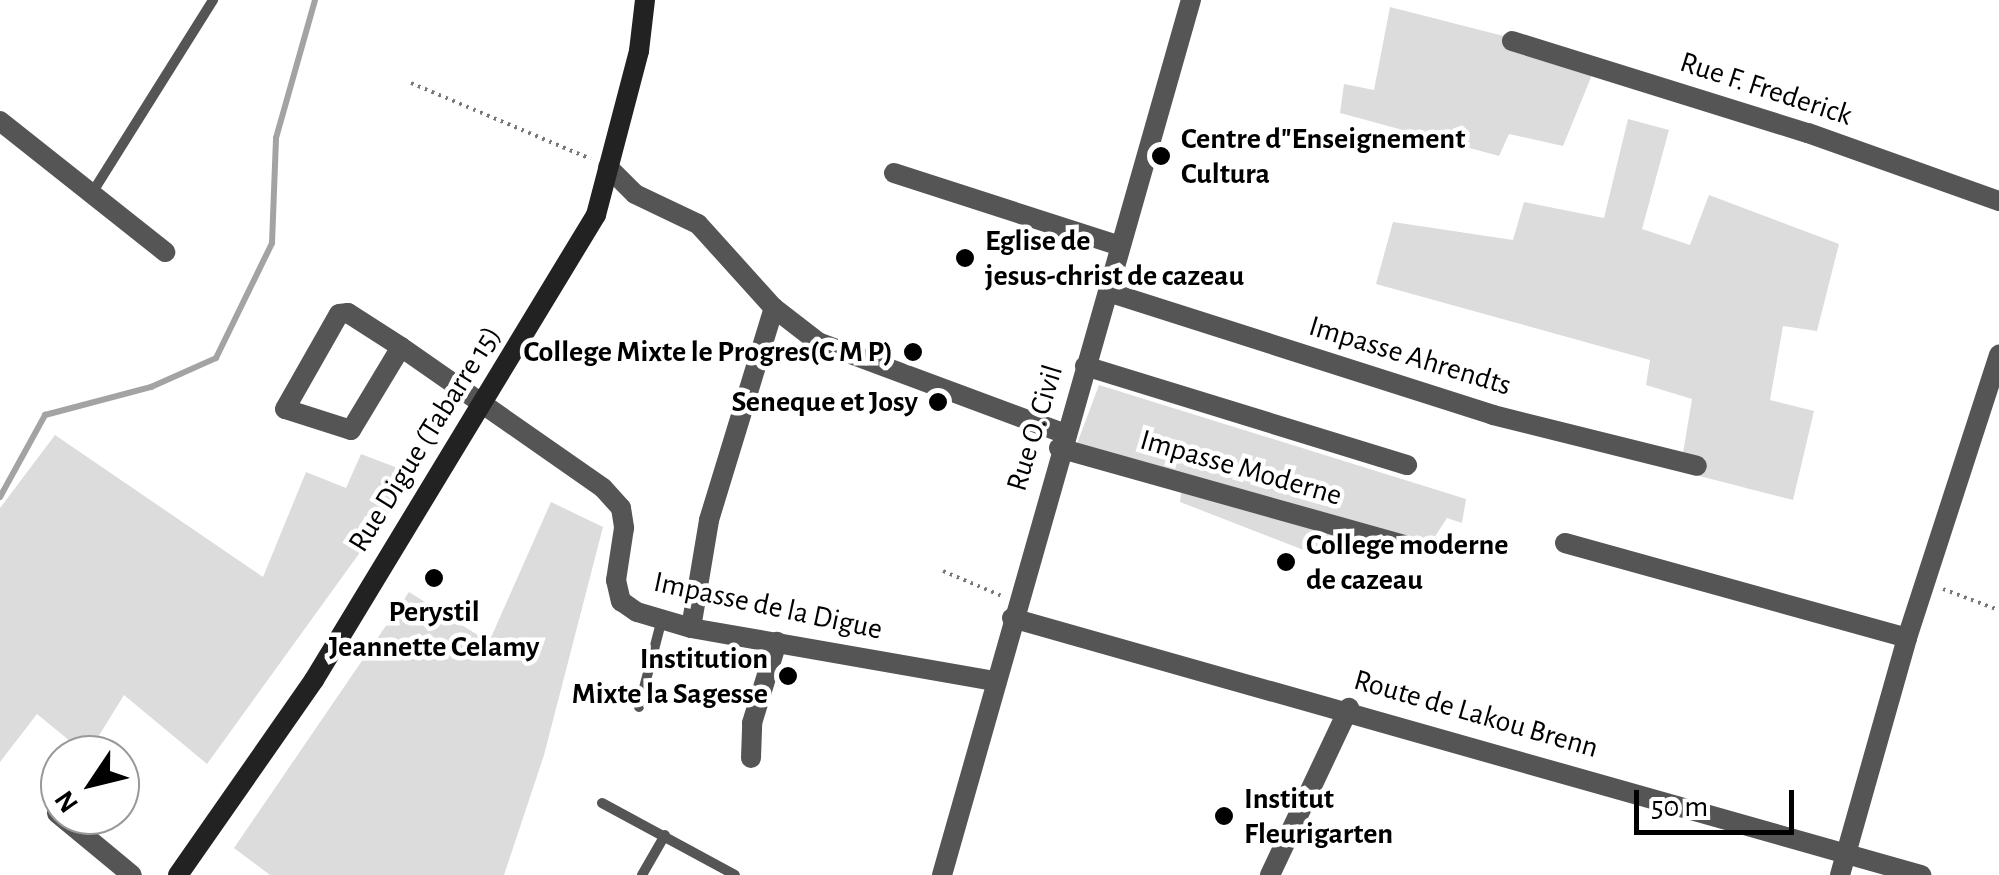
<!DOCTYPE html>
<html>
<head>
<meta charset="utf-8">
<style>
	body { margin:0 }
	#map { position:relative; width:1999px; height:875px; overflow:hidden; background:#fff; font-family:"Alegreya Sans",sans-serif }
	div>[style] { position:absolute }
	[style*='--x'] { left:calc(var(--x)*1px); top:calc(var(--y)*1px); width:calc(var(--w)*1px); rotate:calc(var(--a)*1deg) }
	.green>* { inset:0; background:#dcdcdc }
	.stream>* { height:6px; margin:-3px; padding:0 3px; transform-origin:3px; border-radius:3px; background:#a3a3a3 }
	.path>* { height:4px; margin-top:-2px; transform-origin:0; background:repeating-linear-gradient(90deg,#777 0 2.5px,transparent 0 7.5px) }
	.lane>* { height:10px; margin:-5px; padding:0 5px; transform-origin:5px; border-radius:5px; background:#555 }
	.street>* { height:20px; margin:-10px; padding:0 10px; transform-origin:10px; border-radius:10px; background:#555 }
	.secondary>* { height:20px; margin:-10px; padding:0 10px; transform-origin:10px; border-radius:10px; background:#222 }
	.dots>* { width:28px; height:28px; translate:-50% -50%; box-sizing:border-box; border:5px solid #fff; border-radius:50% }
	span { translate:-50% -50%; white-space:nowrap; text-align:center; line-height:1.15; -webkit-text-stroke:9px #fff; paint-order:stroke }
	.street-label { font-size:30px; color:#000 }
	.poi-label { font-size:30px; color:#000; font-weight:700 }
	.left { translate:0 -50%; text-align:left }
	.right { translate:-100% -50%; text-align:right }
	.north { position:absolute; left:40px; top:735px; width:100px; height:100px; box-sizing:border-box; background:#fff; border:2px solid #999; border-radius:50%; rotate:235deg; font-size:28px; font-weight:700; line-height:40px; text-align:center; color:#000 }
	.north::after { content:''; display:block; margin:auto; width:35px; height:45px; background:#000; clip-path:polygon(50% 0,100% 100%,50% 72%,0 100%) }
	.scale { position:absolute; left:1634px; top:790px; width:160px; height:45px; box-sizing:border-box; border:5px solid #000; border-top:0; padding-left:12px; font-size:30px; line-height:35px; white-space:nowrap; color:#000; -webkit-text-stroke:8px #fff; paint-order:stroke }
</style>
</head>
<body>
<div id="map">
	<div class="green">
		<i style="clip-path:polygon(1390px 7px,1598px 60px,1563px 146px,1509px 134px,1499px 156px,1340px 113px,1344px 84px,1374px 90px)"></i>
		<i style="clip-path:polygon(1628px 119px,1669px 130px,1642px 229px,1690px 245px,1709px 195px,1839px 244px,1817px 331px,1783px 326px,1770px 400px,1814px 411px,1793px 500px,1680px 471px,1692px 399px,1646px 385px,1650px 360px,1376px 284px,1393px 222px,1513px 240px,1524px 202px,1604px 218px)"></i>
		<i style="clip-path:polygon(1099px 385px,1466px 499px,1462px 523px,1447px 518px,1427px 549px,1336px 520px,1327px 559px,1180px 502px,1182px 487px,1075px 449px)"></i>
		<i style="clip-path:polygon(55px 435px,263px 577px,306px 472px,346px 488px,361px 454px,416px 475px,207px 764px,124px 695px,87px 755px,37px 714px,0 762px,0 508px)"></i>
		<i style="clip-path:polygon(551px 502px,603px 527px,544px 755px,504px 875px,270px 875px,234px 848px,409px 592px,489px 642px)"></i>
	</div>
	<div class="stream">
		<i style="--x:0;--y:497;--w:94;--a:-61.2"></i>
		<i style="--x:45;--y:415;--w:110;--a:-14.8"></i>
		<i style="--x:151;--y:387;--w:71;--a:-24"></i>
		<i style="--x:216;--y:358;--w:128;--a:-64"></i>
		<i style="--x:272;--y:243;--w:105;--a:-87.8"></i>
		<i style="--x:276;--y:138;--w:143;--a:-74.2"></i>
	</div>
	<div class="path">
		<i style="--x:411;--y:83;--w:195;--a:22.9"></i>
		<i style="--x:943;--y:571;--w:64;--a:23"></i>
		<i style="--x:1943;--y:589;--w:60;--a:20.6"></i>
	</div>
	<div class="lane">
		<i style="--x:92;--y:193;--w:228;--a:-57.9"></i>
		<i style="--x:639;--y:707;--w:91;--a:-75.4"></i>
		<i style="--x:602;--y:803;--w:151;--a:28.4"></i>
		<i style="--x:642;--y:875;--w:46;--a:-60.1"></i>
	</div>
	<div class="street">
		<i style="--x:1512;--y:41;--w:310;--a:17.3"></i>
		<i style="--x:1808;--y:133;--w:203;--a:19.6"></i>
		<i style="--x:0;--y:121;--w:211;--a:38.4"></i>
		<i style="--x:608;--y:167;--w:38;--a:45"></i>
		<i style="--x:635;--y:194;--w:70;--a:25.5"></i>
		<i style="--x:698;--y:224;--w:113;--a:47.9"></i>
		<i style="--x:894;--y:173;--w:237;--a:17.9"></i>
		<i style="--x:1108;--y:292;--w:404;--a:17.7"></i>
		<i style="--x:1493;--y:415;--w:210;--a:14"></i>
		<i style="--x:401;--y:347;--w:97;--a:121.1"></i>
		<i style="--x:351;--y:430;--w:69;--a:-162.3"></i>
		<i style="--x:285;--y:409;--w:109;--a:-60.4"></i>
		<i style="--x:339;--y:314;--w:9;--a:-6"></i>
		<i style="--x:348;--y:313;--w:63;--a:32.7"></i>
		<i style="--x:401;--y:347;--w:246;--a:34.9"></i>
		<i style="--x:603;--y:488;--w:27;--a:48"></i>
		<i style="--x:621;--y:508;--w:20;--a:81"></i>
		<i style="--x:624;--y:528;--w:53;--a:98.7"></i>
		<i style="--x:616;--y:580;--w:22;--a:77"></i>
		<i style="--x:621;--y:601;--w:19;--a:35"></i>
		<i style="--x:637;--y:612;--w:56;--a:16.5"></i>
		<i style="--x:691;--y:628;--w:310;--a:9.9"></i>
		<i style="--x:1085;--y:366;--w:337;--a:17.1"></i>
		<i style="--x:1059;--y:448;--w:362;--a:15.7"></i>
		<i style="--x:1565;--y:543;--w:355;--a:15.5"></i>
		<i style="--x:1907;--y:638;--w:298;--a:-72"></i>
		<i style="--x:1012;--y:618;--w:945;--a:15.79"></i>
		<i style="--x:691;--y:628;--w:109;--a:-80.5"></i>
		<i style="--x:709;--y:520;--w:222;--a:-73"></i>
		<i style="--x:774;--y:308;--w:56;--a:37.7"></i>
		<i style="--x:818;--y:342;--w:261;--a:20.4"></i>
		<i style="--x:751;--y:758;--w:35;--a:-88"></i>
		<i style="--x:752;--y:723;--w:85;--a:-72.8"></i>
		<i style="--x:57;--y:813;--w:97;--a:39.6"></i>
		<i style="--x:942;--y:875;--w:910;--a:-74.12"></i>
		<i style="--x:1270;--y:875;--w:185;--a:-64.7"></i>
		<i style="--x:1840;--y:875;--w:246;--a:-74.2"></i>
	</div>
	<div class="secondary">
		<i style="--x:178;--y:875;--w:238;--a:-55.1"></i>
		<i style="--x:314;--y:680;--w:544;--a:-58.77"></i>
		<i style="--x:596;--y:215;--w:170;--a:-75.3"></i>
		<i style="--x:639;--y:51;--w:51;--a:-83.3"></i>
	</div>
	<div class="dots">
		<i style="left:1161px;top:156px;background:#000"></i>
		<i style="left:965px;top:258px;background:#000"></i>
		<i style="left:913px;top:352px;background:#000"></i>
		<i style="left:938px;top:402px;background:#000"></i>
		<i style="left:1286px;top:562px;background:#000"></i>
		<i style="left:434px;top:578px;background:#000"></i>
		<i style="left:788px;top:676px;background:#000"></i>
		<i style="left:1224px;top:816px;background:#000"></i>
	</div>
	<div class="street-label">
		<span style="left:1766px;top:89px;rotate:18deg">Rue F. Frederick</span>
		<span style="left:1410px;top:356px;rotate:17deg">Impasse Ahrendts</span>
		<span style="left:1035px;top:428px;rotate:-73deg">Rue O. Civil</span>
		<span style="left:425px;top:439px;rotate:-58deg">Rue Digue (Tabarre 15)</span>
		<span style="left:1241px;top:468px;rotate:16deg">Impasse Moderne</span>
		<span style="left:768px;top:606px;rotate:12deg">Impasse de la Digue</span>
		<span style="left:1476px;top:714px;rotate:16deg">Route de Lakou Brenn</span>
	</div>
	<div class="poi-label">
		<span class="left" style="left:1181px;top:156px">Centre d"Enseignement<br>Cultura</span>
		<span class="left" style="left:985px;top:258px">Eglise de<br>jesus-christ de cazeau</span>
		<span class="right" style="left:893px;top:352px">College Mixte le Progres(C M P)</span>
		<span class="right" style="left:918px;top:402px">Seneque et Josy</span>
		<span class="left" style="left:1306px;top:562px">College moderne<br>de cazeau</span>
		<span style="left:434px;top:629px">Perystil<br>Jeannette Celamy</span>
		<span class="right" style="left:768px;top:676px">Institution<br>Mixte la Sagesse</span>
		<span class="left" style="left:1244px;top:816px">Institut<br>Fleurigarten</span>
	</div>
	<div class="north">N</div>
	<div class="scale">50 m</div>
</div>
</body>
</html>
